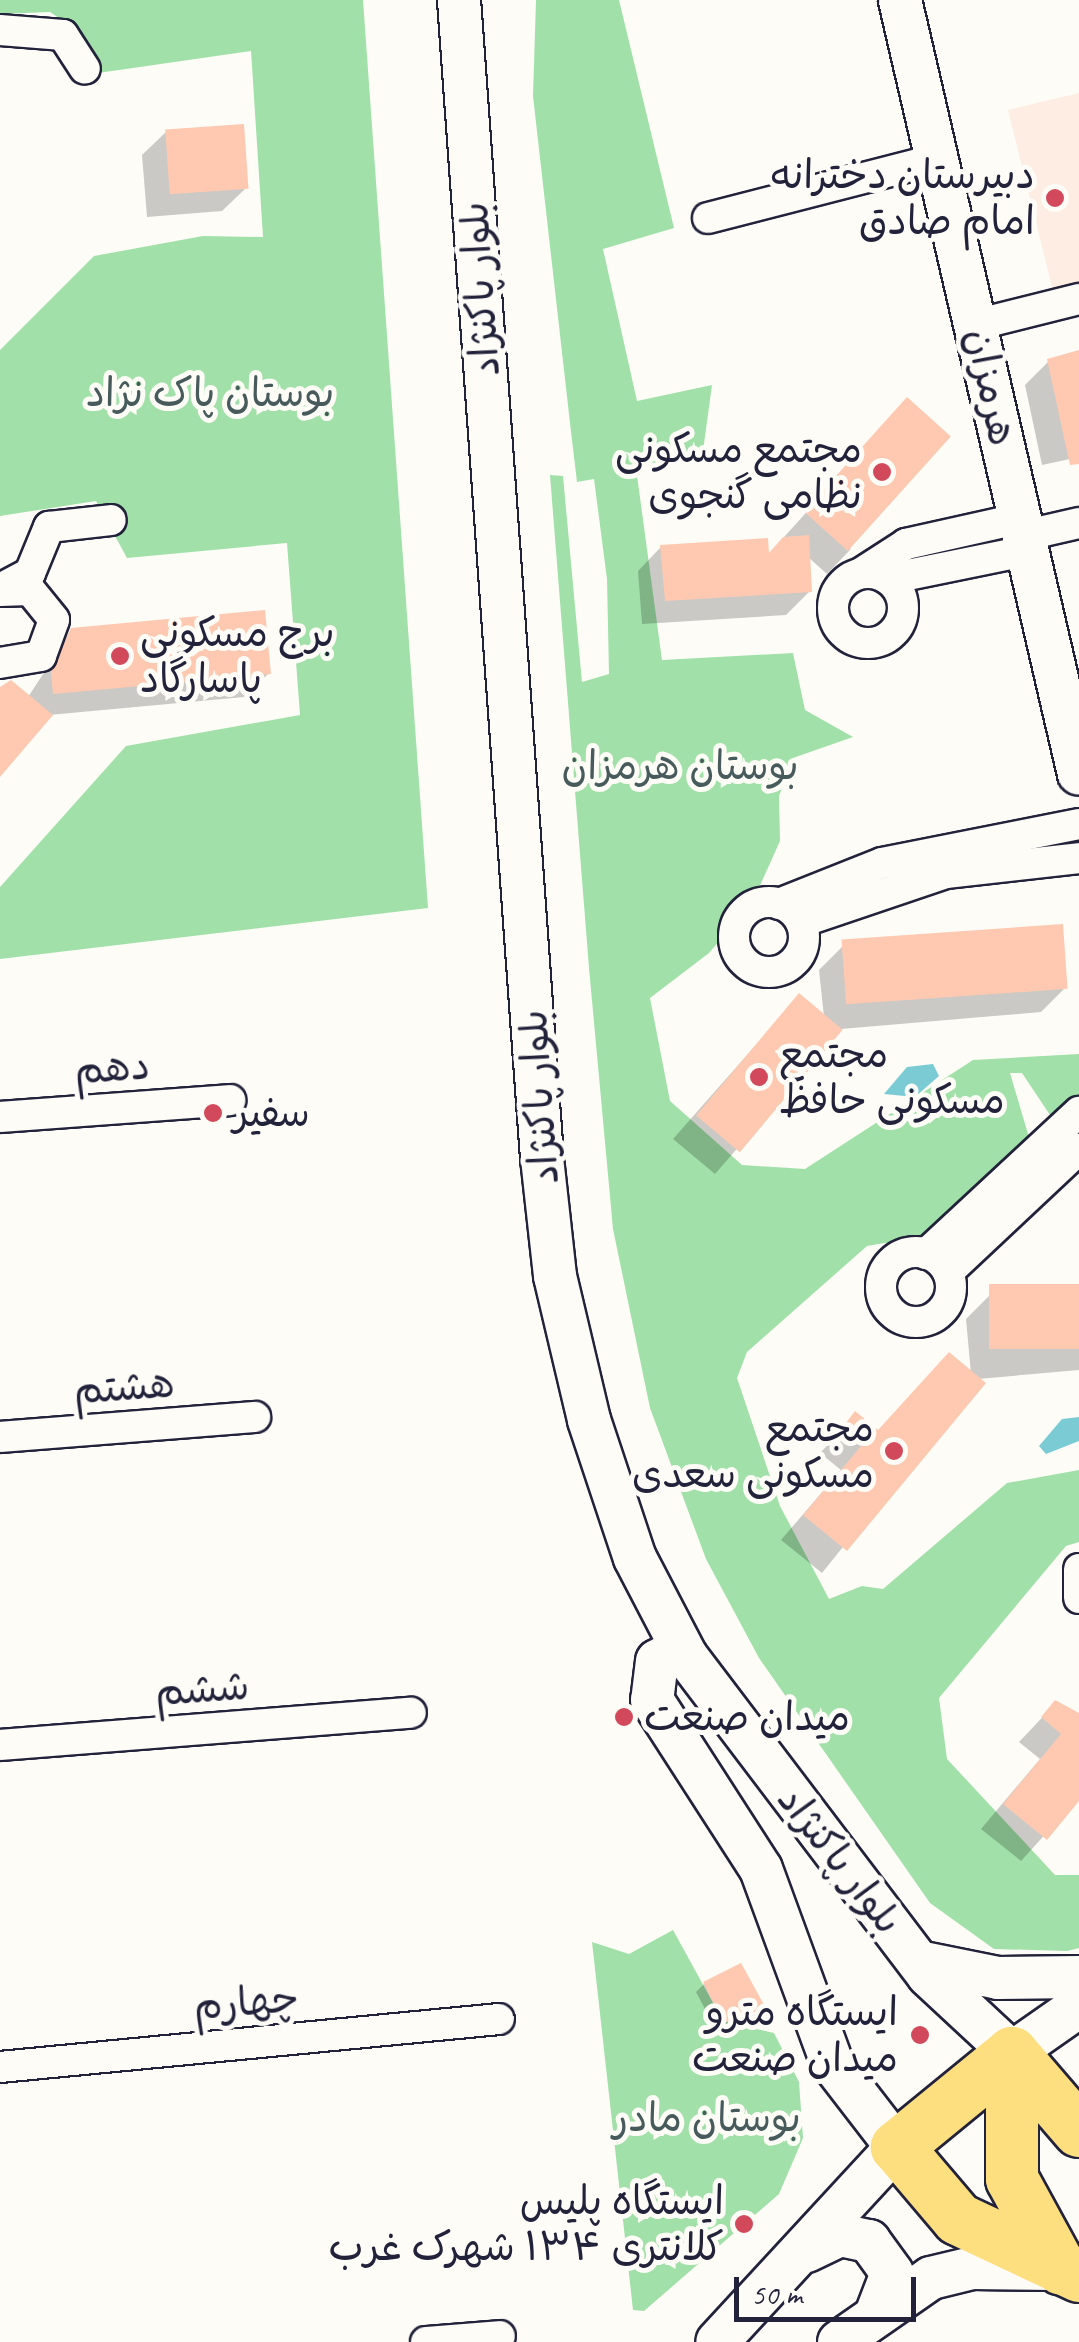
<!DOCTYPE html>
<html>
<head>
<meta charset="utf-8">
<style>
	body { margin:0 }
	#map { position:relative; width:1079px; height:2342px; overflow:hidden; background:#fdfcf7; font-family:Caveat,"Playpen Sans Arabic",sans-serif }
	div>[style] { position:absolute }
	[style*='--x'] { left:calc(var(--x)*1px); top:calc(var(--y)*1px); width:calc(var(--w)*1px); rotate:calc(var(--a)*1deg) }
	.built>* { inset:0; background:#feede2 }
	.green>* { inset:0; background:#a1e1a9 }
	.water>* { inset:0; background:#7acbd3 }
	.shadow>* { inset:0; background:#0003 }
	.building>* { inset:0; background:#ffc9b1; transform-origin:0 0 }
	.roads { filter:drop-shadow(2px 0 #22223b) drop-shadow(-2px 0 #22223b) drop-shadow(0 2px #22223b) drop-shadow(0 -2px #22223b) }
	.street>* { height:30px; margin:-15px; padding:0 15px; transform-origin:15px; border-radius:15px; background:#fdfcf7 }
	.street>.ring { margin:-15px; padding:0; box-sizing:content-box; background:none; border:30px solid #fdfcf7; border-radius:50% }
	.secondary>* { height:42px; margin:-21px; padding:0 21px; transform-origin:21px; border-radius:21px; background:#fdfcf7 }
	.highway>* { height:52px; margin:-26px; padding:0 26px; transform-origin:26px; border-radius:26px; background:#fedf80 }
	.dots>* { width:28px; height:28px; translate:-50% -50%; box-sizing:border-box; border:5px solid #fdfcf7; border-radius:50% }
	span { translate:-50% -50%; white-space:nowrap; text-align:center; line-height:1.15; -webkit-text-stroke:10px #fdfcf7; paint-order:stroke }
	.poi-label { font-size:40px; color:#22223b }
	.right { translate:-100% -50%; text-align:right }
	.left { translate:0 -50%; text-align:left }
	.street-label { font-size:40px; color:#22223b }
	.park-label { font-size:40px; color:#485b5c }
	.scale { position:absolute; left:734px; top:2277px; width:182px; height:45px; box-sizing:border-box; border:5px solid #22223b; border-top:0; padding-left:12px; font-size:30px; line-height:35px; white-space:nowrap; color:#22223b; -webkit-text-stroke:8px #fdfcf7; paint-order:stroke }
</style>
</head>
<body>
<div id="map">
	<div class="built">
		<i style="clip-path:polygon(1079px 93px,1079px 285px,1053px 291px,1008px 110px)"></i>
	</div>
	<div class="green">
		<i style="clip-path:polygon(0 0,363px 0,428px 908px,0 959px,0 887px,126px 746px,300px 715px,287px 543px,127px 558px,96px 501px,0 516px,0 350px,94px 256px,203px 236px,263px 237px,251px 51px,98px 73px,81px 33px,50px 12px,0 14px)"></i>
		<i style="clip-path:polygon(536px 0,619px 0,674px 228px,603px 249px,637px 401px,712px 385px,703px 451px,636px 468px,662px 660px,793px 653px,805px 710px,853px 737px,793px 758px,779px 796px,780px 841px,753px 901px,709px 953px,650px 998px,670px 1101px,742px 1165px,805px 1169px,973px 1060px,1079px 1054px,1079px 1118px,1058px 1127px,1022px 1073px,1010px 1073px,1033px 1151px,943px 1233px,867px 1246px,747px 1352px,737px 1378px,780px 1506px,829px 1599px,862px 1586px,883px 1589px,1007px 1483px,1079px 1470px,1079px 1542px,1066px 1546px,939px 1698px,947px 1759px,1055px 1875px,1079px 1875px,1079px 1948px,1067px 1951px,994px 1949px,930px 1903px,759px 1658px,706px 1559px,650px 1408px,613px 1229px,589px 968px,550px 475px,563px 476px,582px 682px,609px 674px,607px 579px,594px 479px,577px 482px,570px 423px,533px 96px)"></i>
		<i style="clip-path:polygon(673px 1930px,723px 2021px,774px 2033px,799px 2082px,803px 2138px,779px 2194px,644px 2311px,633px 2310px,592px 1942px,629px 1954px)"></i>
	</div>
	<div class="water">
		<i style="clip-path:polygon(933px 1064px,939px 1076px,915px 1097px,884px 1094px,907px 1067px)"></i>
		<i style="clip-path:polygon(1079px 1417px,1079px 1441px,1046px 1454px,1039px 1446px,1062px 1419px)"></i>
	</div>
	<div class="shadow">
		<i style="clip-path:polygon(166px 132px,246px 188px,222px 211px,147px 217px,142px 155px)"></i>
		<i style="clip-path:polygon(1079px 353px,1079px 457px,1042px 465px,1025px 385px,1049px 361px)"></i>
		<i style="clip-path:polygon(907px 401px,850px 550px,827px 574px,808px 557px,810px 591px,786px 615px,642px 624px,638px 571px,661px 547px,766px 557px)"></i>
		<i style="clip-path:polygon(72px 630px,268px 674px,244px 697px,49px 715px,0 774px,0 695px,28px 697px)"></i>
		<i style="clip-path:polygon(843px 946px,1065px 988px,1041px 1012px,841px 1029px,715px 1174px,673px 1139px,799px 996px,824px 1017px,819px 970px)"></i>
		<i style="clip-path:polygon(1079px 1287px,1079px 1370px,978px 1379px,822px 1573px,781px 1540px,841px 1470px,820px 1453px,856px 1415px,877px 1432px,971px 1374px,966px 1319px,990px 1295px)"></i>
		<i style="clip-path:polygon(1055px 1704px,1079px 1719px,1079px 1797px,1021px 1861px,981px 1829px,1040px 1759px,1019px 1742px)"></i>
		<i style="clip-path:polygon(704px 1984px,770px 2021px,715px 2028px,696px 1992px)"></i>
	</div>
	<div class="building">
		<i style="left:244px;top:124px;width:65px;height:79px;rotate:86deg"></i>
		<i style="clip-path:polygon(1079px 350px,1079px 464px,1070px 465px,1047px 359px)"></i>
		<i style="left:907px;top:397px;width:59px;height:154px;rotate:42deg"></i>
		<i style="clip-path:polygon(809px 535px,812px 592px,665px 601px,660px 545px,768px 538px,769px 553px,783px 537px)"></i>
		<i style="clip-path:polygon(265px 610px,271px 674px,53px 694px,51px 672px,71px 628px)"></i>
		<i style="clip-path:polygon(11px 680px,53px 715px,0 777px,0 687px)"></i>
		<i style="left:1063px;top:924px;width:65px;height:222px;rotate:86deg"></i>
		<i style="left:799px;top:993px;width:57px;height:160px;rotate:40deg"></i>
		<i style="left:1079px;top:1284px;width:65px;height:90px;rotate:90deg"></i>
		<i style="clip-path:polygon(949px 1352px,986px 1383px,847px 1551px,803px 1515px,862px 1445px,842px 1428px,855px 1411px,878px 1430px)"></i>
		<i style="clip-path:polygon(1055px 1700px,1079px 1713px,1079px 1801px,1047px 1840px,1003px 1804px,1061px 1734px,1041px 1717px)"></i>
		<i style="clip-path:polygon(741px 1963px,773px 2021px,723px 2022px,703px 1982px)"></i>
	</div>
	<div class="roads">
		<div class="street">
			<i style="--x:0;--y:30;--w:63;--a:4.5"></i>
			<i style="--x:63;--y:35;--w:40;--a:57.1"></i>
			<i style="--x:708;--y:218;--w:236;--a:-14.4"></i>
			<i style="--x:979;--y:324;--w:103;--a:-14"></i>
			<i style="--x:1022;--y:536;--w:58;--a:-12.8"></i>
			<i style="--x:861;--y:573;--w:54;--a:-32.8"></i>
			<i style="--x:906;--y:544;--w:115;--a:-12.6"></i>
			<i class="ring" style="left:833px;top:573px;width:40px;height:40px"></i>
			<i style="--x:888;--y:579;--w:141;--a:-11.5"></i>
			<i style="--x:0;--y:589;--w:34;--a:-28"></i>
			<i style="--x:30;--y:573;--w:50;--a:-67.6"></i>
			<i style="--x:49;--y:527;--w:62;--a:-6.4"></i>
			<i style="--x:0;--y:591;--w:30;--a:-2"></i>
			<i style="--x:30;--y:590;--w:38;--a:51"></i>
			<i style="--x:54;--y:620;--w:38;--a:110"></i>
			<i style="--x:41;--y:656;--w:42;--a:170.3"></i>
			<i class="ring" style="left:734px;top:902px;width:40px;height:40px"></i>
			<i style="--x:779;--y:904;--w:111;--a:-21.7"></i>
			<i style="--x:882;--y:863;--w:201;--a:-11.2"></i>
			<i style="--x:801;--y:922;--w:153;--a:-18.7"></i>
			<i style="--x:946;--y:873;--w:134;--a:-6.4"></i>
			<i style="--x:0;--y:1117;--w:231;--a:-4.2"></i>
			<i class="ring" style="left:881px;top:1252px;width:40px;height:40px"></i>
			<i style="--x:926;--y:1254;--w:209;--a:-42.9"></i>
			<i style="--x:948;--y:1272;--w:180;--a:-43.2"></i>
			<i style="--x:0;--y:1437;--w:256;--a:-4.5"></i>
			<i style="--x:1079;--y:1569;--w:29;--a:90"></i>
			<i style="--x:0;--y:1745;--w:412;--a:-4.5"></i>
			<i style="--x:0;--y:2067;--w:501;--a:-5.49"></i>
			<i style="--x:426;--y:2342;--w:74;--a:-4.6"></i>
		</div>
		<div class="secondary">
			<i style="--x:459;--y:0;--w:1161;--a:85.9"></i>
			<i style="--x:542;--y:1158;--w:119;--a:83.7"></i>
			<i style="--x:555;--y:1276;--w:148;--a:76.7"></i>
			<i style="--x:589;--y:1420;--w:145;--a:71.6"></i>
			<i style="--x:635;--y:1558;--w:110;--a:62.5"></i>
			<i style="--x:686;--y:1656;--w:400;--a:52.8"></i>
			<i style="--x:928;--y:1975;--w:115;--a:42.9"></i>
			<i style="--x:1012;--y:2053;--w:82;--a:-35"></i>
			<i style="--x:900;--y:0;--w:794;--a:76.98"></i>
			<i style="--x:686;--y:1656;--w:11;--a:-153"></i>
			<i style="--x:676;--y:1651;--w:21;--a:152"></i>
			<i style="--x:657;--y:1661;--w:39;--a:97"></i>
			<i style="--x:652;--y:1700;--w:201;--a:57.2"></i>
			<i style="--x:761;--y:1869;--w:207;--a:69.9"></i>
			<i style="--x:832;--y:2063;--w:106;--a:52.3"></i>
			<i style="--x:897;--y:2147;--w:265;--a:132.7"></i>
			<i style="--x:919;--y:1962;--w:81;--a:11.4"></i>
			<i style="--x:998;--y:1978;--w:81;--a:-0.7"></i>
			<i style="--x:807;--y:2251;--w:37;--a:-26"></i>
			<i style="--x:840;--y:2235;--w:30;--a:12"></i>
			<i style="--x:869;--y:2241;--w:39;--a:54"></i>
			<i style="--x:892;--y:2273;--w:42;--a:111"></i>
			<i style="--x:839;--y:2342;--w:112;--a:-34.8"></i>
			<i style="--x:931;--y:2278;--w:42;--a:-13.7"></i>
			<i style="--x:972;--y:2268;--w:80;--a:0.7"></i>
		</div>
		<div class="highway">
			<i style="--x:1012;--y:2053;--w:149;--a:140.7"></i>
			<i style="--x:897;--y:2147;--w:94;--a:49.7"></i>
			<i style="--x:958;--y:2219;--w:134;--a:25.2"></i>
			<i style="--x:1012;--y:2053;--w:126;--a:90"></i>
			<i style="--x:1012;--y:2179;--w:102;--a:61.4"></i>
			<i style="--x:1012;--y:2053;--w:103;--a:49.3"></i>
		</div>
	</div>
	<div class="dots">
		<i style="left:1055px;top:198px;background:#d1495b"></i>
		<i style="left:882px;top:472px;background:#d1495b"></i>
		<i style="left:120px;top:656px;background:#d1495b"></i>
		<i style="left:759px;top:1077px;background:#d1495b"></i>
		<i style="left:213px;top:1113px;background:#d1495b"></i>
		<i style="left:894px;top:1451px;background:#d1495b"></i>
		<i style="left:624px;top:1717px;background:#d1495b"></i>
		<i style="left:920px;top:2035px;background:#d1495b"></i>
		<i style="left:744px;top:2224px;background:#d1495b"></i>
	</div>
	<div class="poi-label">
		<span class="right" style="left:1035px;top:198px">دبیرستان دخترانه<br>امام صادق</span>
		<span class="right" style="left:862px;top:472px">مجتمع مسکونی<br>نظامی گنجوی</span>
		<span class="left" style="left:140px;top:656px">برج مسکونی<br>پاسارگاد</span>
		<span class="left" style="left:779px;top:1077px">مجتمع<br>مسکونی حافظ</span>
		<span class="left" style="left:233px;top:1113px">سفیر</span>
		<span class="right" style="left:874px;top:1451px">مجتمع<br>مسکونی سعدی</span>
		<span class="left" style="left:644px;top:1717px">میدان صنعت</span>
		<span class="right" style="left:898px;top:2035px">ایستگاه مترو<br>میدان صنعت</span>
		<span class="right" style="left:724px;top:2224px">ایستگاه پلیس<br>کلانتری ۱۳۴ شهرک غرب</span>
	</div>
	<div class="street-label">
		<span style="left:480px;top:289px;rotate:-94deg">بلوار پاکنژاد</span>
		<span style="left:991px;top:387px;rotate:78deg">هرمزان</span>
		<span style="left:112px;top:1068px;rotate:-4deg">دهم</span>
		<span style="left:539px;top:1097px;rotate:-94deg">بلوار پاکنژاد</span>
		<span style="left:124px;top:1387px;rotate:-4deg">هشتم</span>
		<span style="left:202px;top:1689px;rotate:-4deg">ششم</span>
		<span style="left:840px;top:1860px;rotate:52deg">بلوار پاکنژاد</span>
		<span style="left:246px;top:2002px;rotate:-5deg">چهارم</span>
	</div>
	<div class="park-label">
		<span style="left:210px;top:393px">بوستان پاک نژاد</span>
		<span style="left:680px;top:766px">بوستان هرمزان</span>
		<span style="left:707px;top:2118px">بوستان مادر</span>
	</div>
	<div class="scale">50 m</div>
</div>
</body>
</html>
